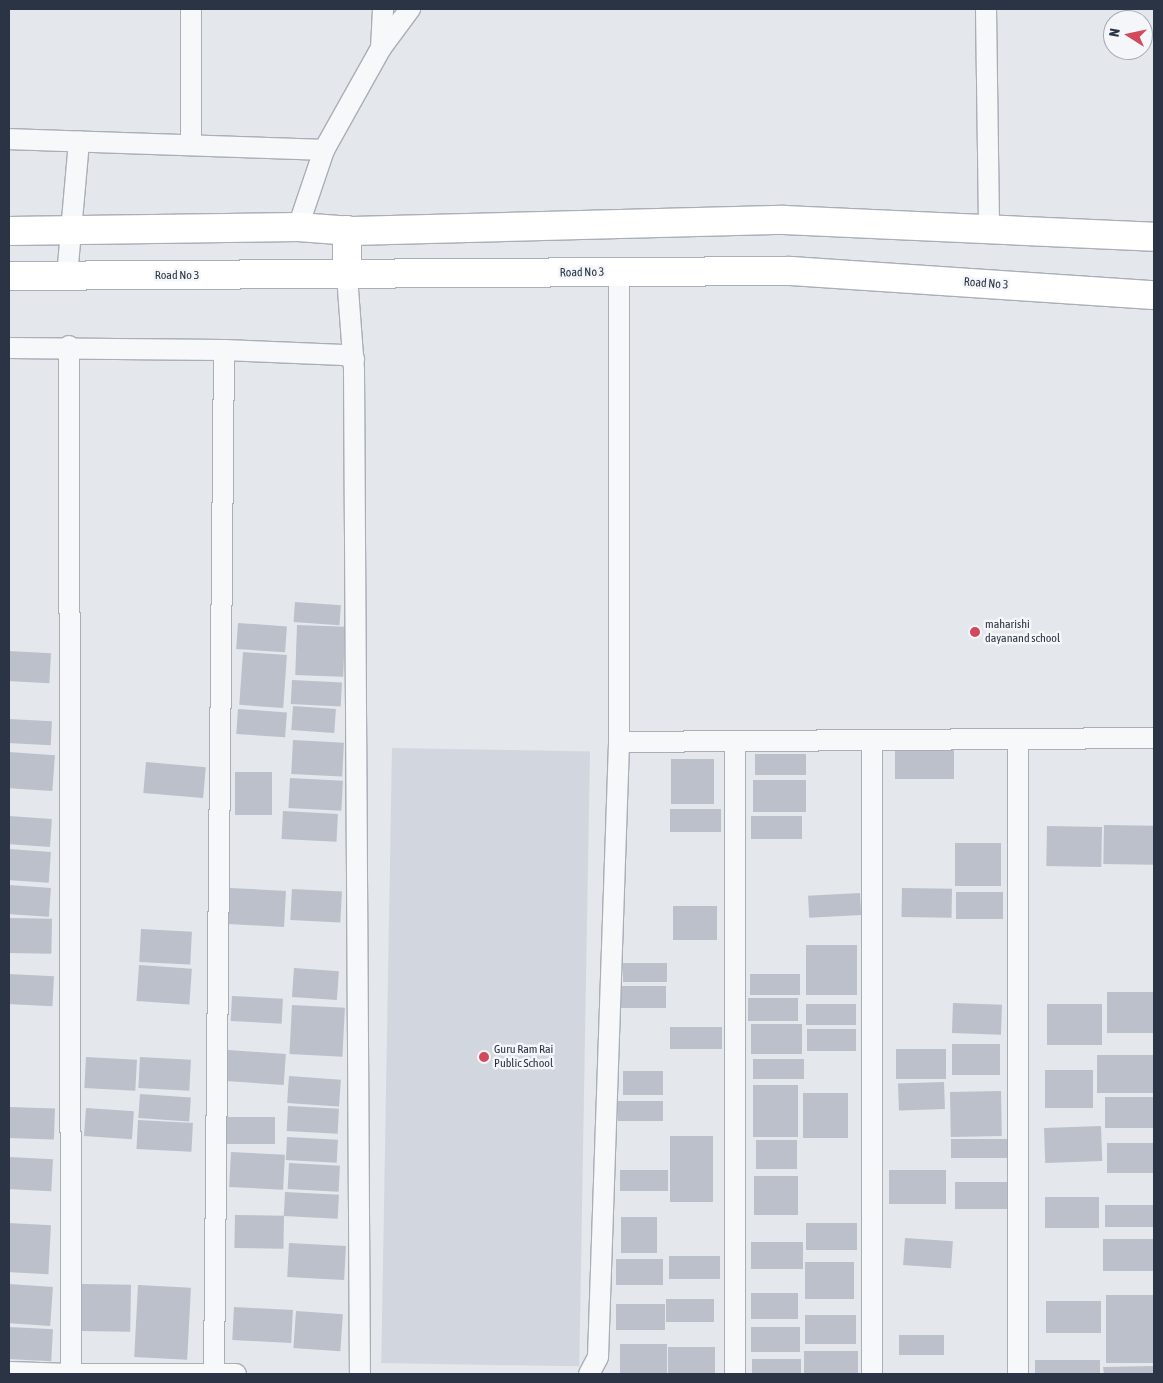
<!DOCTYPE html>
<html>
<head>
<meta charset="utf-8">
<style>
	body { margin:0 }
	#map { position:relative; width:1163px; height:1383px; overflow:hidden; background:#e4e7ec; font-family:"Asap Condensed",sans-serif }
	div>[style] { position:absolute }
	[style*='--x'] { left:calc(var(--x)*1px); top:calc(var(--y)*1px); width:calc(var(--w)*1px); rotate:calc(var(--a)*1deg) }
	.built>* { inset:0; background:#d2d6de; transform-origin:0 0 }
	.building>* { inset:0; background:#bbc0ca; transform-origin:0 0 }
	.roads { filter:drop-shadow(1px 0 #a9aeb7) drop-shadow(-1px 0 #a9aeb7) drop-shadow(0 1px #a9aeb7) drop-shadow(0 -1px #a9aeb7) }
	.street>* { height:20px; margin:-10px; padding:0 10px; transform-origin:10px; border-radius:10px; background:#f7f8fa }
	.secondary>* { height:28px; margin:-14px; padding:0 14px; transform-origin:14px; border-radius:14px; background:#fff }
	.dots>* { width:14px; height:14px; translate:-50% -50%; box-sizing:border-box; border:2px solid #f4f6f9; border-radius:50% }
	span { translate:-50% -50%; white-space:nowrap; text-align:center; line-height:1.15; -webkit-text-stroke:5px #f4f6f9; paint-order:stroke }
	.street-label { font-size:12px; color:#2b3445 }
	.poi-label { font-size:12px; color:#2b3445 }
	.left { translate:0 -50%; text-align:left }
	.frame { position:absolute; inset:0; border:10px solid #2b3445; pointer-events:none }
	.north { position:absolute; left:1103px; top:10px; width:50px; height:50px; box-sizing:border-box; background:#f4f6f9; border:1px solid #a4a8b1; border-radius:50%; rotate:280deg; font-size:14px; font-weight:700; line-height:20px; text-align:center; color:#2b3445 }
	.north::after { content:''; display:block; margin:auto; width:18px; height:22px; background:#d1495b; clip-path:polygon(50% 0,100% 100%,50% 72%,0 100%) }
</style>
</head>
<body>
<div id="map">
	<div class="built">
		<i style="left:392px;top:748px;width:198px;height:615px;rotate:1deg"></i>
	</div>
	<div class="building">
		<i style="left:295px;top:602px;width:46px;height:20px;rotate:4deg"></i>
		<i style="left:238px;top:623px;width:49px;height:26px;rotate:4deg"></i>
		<i style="left:297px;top:625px;width:48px;height:50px;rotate:2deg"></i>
		<i style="left:9px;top:651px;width:42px;height:30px;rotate:3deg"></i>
		<i style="left:243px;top:652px;width:44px;height:53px;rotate:4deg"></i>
		<i style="left:292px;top:680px;width:50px;height:24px;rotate:3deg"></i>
		<i style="left:293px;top:706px;width:43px;height:24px;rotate:4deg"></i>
		<i style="left:238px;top:709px;width:49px;height:25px;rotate:4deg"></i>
		<i style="left:9px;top:719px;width:43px;height:24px;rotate:3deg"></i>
		<i style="left:293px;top:740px;width:51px;height:34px;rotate:3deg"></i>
		<i style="left:954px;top:750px;width:29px;height:59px;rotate:90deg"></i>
		<i style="left:9px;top:752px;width:46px;height:36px;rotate:4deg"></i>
		<i style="left:755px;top:754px;width:51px;height:21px"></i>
		<i style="left:671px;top:759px;width:43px;height:45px"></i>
		<i style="left:146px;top:762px;width:60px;height:31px;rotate:5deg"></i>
		<i style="left:235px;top:772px;width:37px;height:43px"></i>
		<i style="left:290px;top:778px;width:53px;height:30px;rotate:3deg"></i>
		<i style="left:806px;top:780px;width:32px;height:53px;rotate:90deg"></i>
		<i style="left:721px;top:809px;width:23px;height:51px;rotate:90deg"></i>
		<i style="left:283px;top:811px;width:55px;height:28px;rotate:3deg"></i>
		<i style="left:9px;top:816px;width:43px;height:28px;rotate:4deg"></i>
		<i style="left:802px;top:816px;width:23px;height:51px;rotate:90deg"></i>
		<i style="left:1104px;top:825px;width:50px;height:39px;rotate:1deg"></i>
		<i style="left:1047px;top:826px;width:55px;height:40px;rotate:1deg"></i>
		<i style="left:955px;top:843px;width:46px;height:43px"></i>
		<i style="left:9px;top:849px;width:42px;height:31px;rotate:4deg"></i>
		<i style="left:9px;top:885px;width:42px;height:29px;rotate:4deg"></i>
		<i style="left:230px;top:888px;width:56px;height:36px;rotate:3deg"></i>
		<i style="left:902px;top:888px;width:50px;height:29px;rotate:1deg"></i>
		<i style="left:292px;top:889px;width:50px;height:31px;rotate:3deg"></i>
		<i style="left:956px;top:892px;width:47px;height:27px"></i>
		<i style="left:860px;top:893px;width:22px;height:52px;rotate:87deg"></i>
		<i style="left:673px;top:906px;width:44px;height:34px"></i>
		<i style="left:9px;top:918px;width:43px;height:35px;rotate:1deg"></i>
		<i style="left:141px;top:929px;width:51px;height:33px;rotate:3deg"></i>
		<i style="left:857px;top:945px;width:50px;height:51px;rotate:90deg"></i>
		<i style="left:623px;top:963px;width:44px;height:19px"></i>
		<i style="left:139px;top:965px;width:53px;height:36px;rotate:4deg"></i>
		<i style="left:294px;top:968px;width:45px;height:29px;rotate:4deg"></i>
		<i style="left:9px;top:974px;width:45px;height:30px;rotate:3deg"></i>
		<i style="left:800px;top:974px;width:21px;height:50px;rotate:90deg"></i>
		<i style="left:620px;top:986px;width:46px;height:22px"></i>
		<i style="left:1107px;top:992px;width:47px;height:41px"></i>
		<i style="left:232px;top:996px;width:51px;height:25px;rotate:3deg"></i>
		<i style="left:798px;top:998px;width:23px;height:50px;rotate:90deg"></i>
		<i style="left:953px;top:1003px;width:49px;height:30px;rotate:2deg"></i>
		<i style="left:856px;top:1004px;width:21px;height:50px;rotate:90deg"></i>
		<i style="left:1047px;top:1004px;width:55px;height:41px"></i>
		<i style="left:292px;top:1005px;width:53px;height:49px;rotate:3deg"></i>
		<i style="left:802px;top:1024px;width:30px;height:51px;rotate:90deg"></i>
		<i style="left:670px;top:1027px;width:52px;height:22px"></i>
		<i style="left:807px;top:1029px;width:49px;height:22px"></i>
		<i style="left:952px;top:1044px;width:48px;height:31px"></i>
		<i style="left:896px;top:1049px;width:50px;height:30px"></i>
		<i style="left:228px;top:1050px;width:58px;height:31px;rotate:4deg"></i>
		<i style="left:1154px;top:1055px;width:38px;height:57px;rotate:90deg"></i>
		<i style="left:86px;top:1057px;width:51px;height:31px;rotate:3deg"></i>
		<i style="left:140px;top:1057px;width:51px;height:31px;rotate:3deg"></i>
		<i style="left:753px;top:1059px;width:51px;height:20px"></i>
		<i style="left:1093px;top:1070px;width:38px;height:48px;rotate:90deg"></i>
		<i style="left:663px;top:1071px;width:24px;height:40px;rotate:90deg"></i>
		<i style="left:289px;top:1076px;width:52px;height:27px;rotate:4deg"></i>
		<i style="left:944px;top:1082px;width:27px;height:46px;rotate:88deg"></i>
		<i style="left:753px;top:1085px;width:45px;height:52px"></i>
		<i style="left:1001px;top:1091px;width:45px;height:51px;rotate:89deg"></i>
		<i style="left:803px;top:1093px;width:45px;height:45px"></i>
		<i style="left:140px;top:1094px;width:51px;height:24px;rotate:4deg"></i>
		<i style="left:1154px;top:1097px;width:31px;height:49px;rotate:90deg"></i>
		<i style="left:618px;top:1101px;width:45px;height:20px"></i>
		<i style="left:288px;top:1106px;width:51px;height:25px;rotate:3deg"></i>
		<i style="left:9px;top:1107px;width:46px;height:31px;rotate:2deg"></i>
		<i style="left:86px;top:1108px;width:48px;height:28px;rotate:4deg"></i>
		<i style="left:275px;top:1117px;width:27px;height:48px;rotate:90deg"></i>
		<i style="left:138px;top:1120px;width:55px;height:29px;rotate:3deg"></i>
		<i style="left:1101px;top:1126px;width:35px;height:57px;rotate:88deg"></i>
		<i style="left:670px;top:1136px;width:43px;height:66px"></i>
		<i style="left:287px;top:1137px;width:51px;height:23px;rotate:3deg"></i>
		<i style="left:1007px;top:1139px;width:19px;height:56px;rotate:90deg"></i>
		<i style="left:756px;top:1140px;width:41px;height:29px"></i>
		<i style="left:1154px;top:1143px;width:30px;height:47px;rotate:90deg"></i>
		<i style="left:231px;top:1152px;width:54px;height:35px;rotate:3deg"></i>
		<i style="left:9px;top:1157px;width:44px;height:32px;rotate:3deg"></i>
		<i style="left:289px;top:1163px;width:51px;height:26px;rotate:3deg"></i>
		<i style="left:620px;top:1170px;width:48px;height:21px"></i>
		<i style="left:946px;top:1170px;width:34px;height:57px;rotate:90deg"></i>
		<i style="left:754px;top:1176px;width:44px;height:39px"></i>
		<i style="left:1007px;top:1182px;width:27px;height:52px;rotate:90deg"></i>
		<i style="left:285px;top:1192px;width:54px;height:24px;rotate:3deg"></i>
		<i style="left:1045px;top:1197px;width:54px;height:31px"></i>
		<i style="left:1154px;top:1205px;width:22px;height:49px;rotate:90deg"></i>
		<i style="left:235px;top:1215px;width:49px;height:33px;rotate:1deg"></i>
		<i style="left:657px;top:1217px;width:36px;height:36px;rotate:90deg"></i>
		<i style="left:9px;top:1223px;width:42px;height:49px;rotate:3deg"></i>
		<i style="left:806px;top:1223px;width:51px;height:27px"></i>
		<i style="left:905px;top:1238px;width:48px;height:27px;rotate:4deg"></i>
		<i style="left:1154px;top:1239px;width:32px;height:51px;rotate:90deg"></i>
		<i style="left:803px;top:1242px;width:27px;height:52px;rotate:90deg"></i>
		<i style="left:289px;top:1243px;width:57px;height:34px;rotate:3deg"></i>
		<i style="left:669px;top:1256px;width:51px;height:23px"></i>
		<i style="left:663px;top:1259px;width:26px;height:47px;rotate:90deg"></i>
		<i style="left:854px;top:1262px;width:37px;height:49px;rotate:90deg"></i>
		<i style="left:9px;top:1284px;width:44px;height:39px;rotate:4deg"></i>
		<i style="left:82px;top:1284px;width:49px;height:47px;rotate:1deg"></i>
		<i style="left:138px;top:1285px;width:53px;height:72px;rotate:3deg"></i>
		<i style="left:751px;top:1293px;width:47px;height:26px"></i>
		<i style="left:1154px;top:1295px;width:68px;height:48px;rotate:90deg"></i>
		<i style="left:714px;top:1299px;width:23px;height:48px;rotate:90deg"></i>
		<i style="left:1101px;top:1301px;width:32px;height:55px;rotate:90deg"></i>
		<i style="left:616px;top:1304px;width:49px;height:26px"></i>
		<i style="left:234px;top:1307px;width:59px;height:33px;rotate:3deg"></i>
		<i style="left:296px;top:1311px;width:47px;height:37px;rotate:4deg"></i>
		<i style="left:856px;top:1315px;width:29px;height:51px;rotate:90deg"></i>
		<i style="left:9px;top:1327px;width:44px;height:32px;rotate:3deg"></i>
		<i style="left:751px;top:1327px;width:49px;height:25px"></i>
		<i style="left:899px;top:1335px;width:45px;height:20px"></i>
		<i style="left:620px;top:1344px;width:47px;height:30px"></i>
		<i style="left:668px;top:1347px;width:47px;height:27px"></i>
		<i style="left:804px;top:1351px;width:54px;height:23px"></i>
		<i style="left:801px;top:1359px;width:15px;height:49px;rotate:90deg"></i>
		<i style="left:1035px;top:1360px;width:65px;height:14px"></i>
		<i style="clip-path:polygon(1154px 1366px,1154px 1374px,1104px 1374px,1103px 1367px)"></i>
	</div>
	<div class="roads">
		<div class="street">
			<i style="--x:986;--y:9;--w:221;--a:89.2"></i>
			<i style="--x:381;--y:48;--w:39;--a:-87"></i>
			<i style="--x:9;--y:139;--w:315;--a:2"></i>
			<i style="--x:191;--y:145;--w:136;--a:-90"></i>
			<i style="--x:298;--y:227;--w:81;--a:-71.3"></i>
			<i style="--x:324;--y:150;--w:117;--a:-60.8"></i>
			<i style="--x:381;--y:48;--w:49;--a:-53.4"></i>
			<i style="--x:619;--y:273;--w:469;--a:90"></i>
			<i style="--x:67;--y:276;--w:135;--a:-84.9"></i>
			<i style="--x:347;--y:276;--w:94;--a:85.7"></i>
			<i style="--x:354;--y:370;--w:1004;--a:89.66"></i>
			<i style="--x:69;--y:346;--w:1028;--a:89.89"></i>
			<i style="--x:9;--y:348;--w:215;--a:0.5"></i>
			<i style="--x:224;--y:350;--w:120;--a:2.4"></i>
			<i style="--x:344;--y:355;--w:11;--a:22"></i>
			<i style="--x:9;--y:1372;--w:62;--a:1.8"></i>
			<i style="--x:78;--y:1374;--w:158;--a:0"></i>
			<i style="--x:214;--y:1374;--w:1024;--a:-89.44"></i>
			<i style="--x:589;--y:1374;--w:19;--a:-62"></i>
			<i style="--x:598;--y:1357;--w:615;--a:-88.04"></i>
			<i style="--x:619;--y:742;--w:535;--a:-0.43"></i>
			<i style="--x:735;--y:1374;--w:632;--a:-90"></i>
			<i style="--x:872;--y:1374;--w:632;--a:-90"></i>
			<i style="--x:1018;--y:1374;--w:633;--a:-90"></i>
		</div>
		<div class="secondary">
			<i style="--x:9;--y:231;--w:289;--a:-0.8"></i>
			<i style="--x:298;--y:227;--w:54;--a:4.2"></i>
			<i style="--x:352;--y:231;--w:432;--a:-1.5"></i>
			<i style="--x:784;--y:220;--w:370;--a:2.6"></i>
			<i style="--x:9;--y:276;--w:781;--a:-0.37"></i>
			<i style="--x:790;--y:271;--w:365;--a:3.8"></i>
			<i style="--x:347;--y:276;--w:46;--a:-90"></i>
		</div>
	</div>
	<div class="dots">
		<i style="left:975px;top:632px;background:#d1495b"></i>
		<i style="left:484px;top:1057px;background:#d1495b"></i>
	</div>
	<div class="street-label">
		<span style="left:582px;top:273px;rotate:-1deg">Road No 3</span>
		<span style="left:177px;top:276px">Road No 3</span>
		<span style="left:986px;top:284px;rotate:4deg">Road No 3</span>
	</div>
	<div class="poi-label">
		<span class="left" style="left:985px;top:632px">maharishi<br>dayanand school</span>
		<span class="left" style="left:494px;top:1057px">Guru Ram Rai<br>Public School</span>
	</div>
	<div class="frame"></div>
	<div class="north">N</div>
</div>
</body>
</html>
